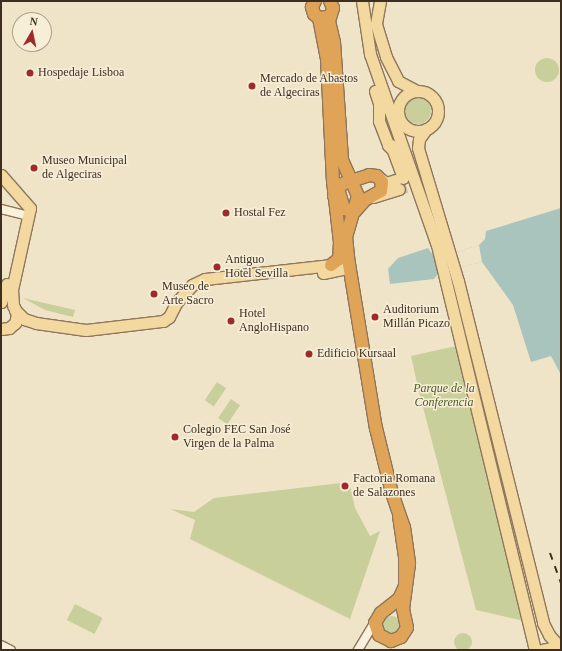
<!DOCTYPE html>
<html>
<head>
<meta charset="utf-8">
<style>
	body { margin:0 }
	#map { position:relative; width:562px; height:651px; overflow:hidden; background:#f0e4c8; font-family:"Times New Roman",serif }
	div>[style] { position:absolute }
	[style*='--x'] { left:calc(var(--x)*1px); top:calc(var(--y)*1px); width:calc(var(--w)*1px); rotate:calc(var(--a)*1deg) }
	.green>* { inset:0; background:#c9cf9b; transform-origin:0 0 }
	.round { border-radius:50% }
	.water>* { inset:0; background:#a9c4bc }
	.pier>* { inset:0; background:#f0e4c8 }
	.major-tunnel>* { height:11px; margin-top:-5.5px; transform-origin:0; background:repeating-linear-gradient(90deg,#ccc0a6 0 11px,transparent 0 16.5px) }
	.roads { filter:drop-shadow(1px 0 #8d765c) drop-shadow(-1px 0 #8d765c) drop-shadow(0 1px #8d765c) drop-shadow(0 -1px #8d765c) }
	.minor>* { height:8px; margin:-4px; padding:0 4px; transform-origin:4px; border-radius:4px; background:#faf1dc }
	.major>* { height:11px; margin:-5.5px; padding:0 5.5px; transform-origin:5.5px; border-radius:5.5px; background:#f3d9a0 }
	.major>.ring { margin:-5.5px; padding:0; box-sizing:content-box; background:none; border:11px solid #f3d9a0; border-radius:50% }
	.highway>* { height:12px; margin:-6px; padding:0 6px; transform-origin:6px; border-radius:6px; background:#e0a458 }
	.rail>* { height:2px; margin-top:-1px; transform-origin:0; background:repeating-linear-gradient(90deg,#3d2e20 0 7px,transparent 0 14px) }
	.dots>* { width:11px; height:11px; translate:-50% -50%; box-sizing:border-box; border:2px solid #f7eed8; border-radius:50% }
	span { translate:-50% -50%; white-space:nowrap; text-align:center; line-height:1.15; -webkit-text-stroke:3px #f7eed8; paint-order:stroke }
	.poi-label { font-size:12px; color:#3d2e20 }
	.left { translate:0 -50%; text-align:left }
	.park-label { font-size:12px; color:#4d5a26; font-style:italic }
	.frame { position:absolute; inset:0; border:2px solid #3d2e20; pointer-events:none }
	.north { position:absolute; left:12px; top:12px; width:40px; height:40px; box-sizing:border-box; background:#f7eed8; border:1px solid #ada18e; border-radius:50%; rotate:9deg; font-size:11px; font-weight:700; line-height:16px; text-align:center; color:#3d2e20 }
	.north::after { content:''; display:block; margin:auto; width:14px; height:18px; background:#9e2a2b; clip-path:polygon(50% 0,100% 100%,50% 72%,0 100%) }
</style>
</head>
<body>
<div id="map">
	<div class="green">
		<i class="round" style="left:535px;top:58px;width:24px;height:24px"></i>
		<i class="round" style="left:405px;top:98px;width:26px;height:26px"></i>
		<i style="clip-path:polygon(23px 298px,75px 310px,73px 317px,45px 310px)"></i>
		<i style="clip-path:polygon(456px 346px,524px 621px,476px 610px,418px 388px,411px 356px)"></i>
		<i style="left:217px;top:382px;width:11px;height:22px;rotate:34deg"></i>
		<i style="left:231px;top:399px;width:11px;height:23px;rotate:34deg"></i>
		<i style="clip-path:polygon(349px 482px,355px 508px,370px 536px,380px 531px,350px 619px,190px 539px,195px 520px,170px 509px,194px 512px,214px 498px)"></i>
		<i style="left:75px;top:604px;width:31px;height:18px;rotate:27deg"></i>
		<i class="round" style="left:383px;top:616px;width:18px;height:18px"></i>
		<i class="round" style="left:454px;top:633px;width:18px;height:18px"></i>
	</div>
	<div class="water">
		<i style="clip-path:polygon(561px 208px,561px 375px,551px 356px,531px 362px,513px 305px,482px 262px,439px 272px,434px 279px,390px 284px,388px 269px,398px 258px,428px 248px,436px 259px,479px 245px,485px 239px,486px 231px)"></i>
	</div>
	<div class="pier">
		<i style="clip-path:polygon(479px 245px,482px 262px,439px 272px,436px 259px)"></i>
	</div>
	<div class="major-tunnel">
		<i style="--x:399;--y:189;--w:8;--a:-14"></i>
	</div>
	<div class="roads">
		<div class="minor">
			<i style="--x:1;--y:209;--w:25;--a:14"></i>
			<i style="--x:25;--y:215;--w:7;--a:63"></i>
			<i style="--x:1;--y:645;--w:11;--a:27"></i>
			<i style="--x:358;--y:650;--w:35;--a:-59"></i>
		</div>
		<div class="major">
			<i style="--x:362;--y:1;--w:54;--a:81.4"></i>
			<i style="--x:370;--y:54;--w:202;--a:70.7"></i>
			<i style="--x:437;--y:245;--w:417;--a:76.4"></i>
			<i style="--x:380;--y:1;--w:23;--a:100"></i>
			<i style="--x:376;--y:24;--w:34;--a:73"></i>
			<i style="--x:386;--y:57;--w:27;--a:63"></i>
			<i style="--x:398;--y:81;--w:21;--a:28"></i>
			<i style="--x:375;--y:91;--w:13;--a:72"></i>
			<i style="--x:379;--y:103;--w:18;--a:90"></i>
			<i style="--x:379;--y:121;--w:26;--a:69"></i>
			<i style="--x:388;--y:145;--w:10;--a:45"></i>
			<i class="ring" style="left:398px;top:91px;width:29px;height:29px"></i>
			<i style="--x:426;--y:129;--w:12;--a:125"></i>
			<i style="--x:419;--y:139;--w:9;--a:96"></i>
			<i style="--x:418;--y:148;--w:139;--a:73.3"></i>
			<i style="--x:458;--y:281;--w:352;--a:76"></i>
			<i style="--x:543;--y:623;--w:13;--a:63"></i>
			<i style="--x:549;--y:635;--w:15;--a:48"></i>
			<i style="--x:391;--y:145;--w:35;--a:70"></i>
			<i style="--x:1;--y:175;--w:44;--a:48.7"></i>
			<i style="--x:30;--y:208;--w:84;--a:102.4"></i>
			<i style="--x:12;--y:290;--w:16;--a:86"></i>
			<i style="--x:377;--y:176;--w:11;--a:38"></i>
			<i style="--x:386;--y:183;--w:10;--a:-17"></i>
			<i style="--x:373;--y:197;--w:27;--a:-17"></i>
			<i style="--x:323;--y:273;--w:24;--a:-12"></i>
			<i style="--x:346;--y:268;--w:5;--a:-53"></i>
			<i style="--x:1;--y:302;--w:19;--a:-72"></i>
			<i style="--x:15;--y:310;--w:13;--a:45"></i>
			<i style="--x:24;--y:319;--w:13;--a:18"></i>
			<i style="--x:36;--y:323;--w:50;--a:8"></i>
			<i style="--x:86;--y:330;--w:78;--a:-6.7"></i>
			<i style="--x:163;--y:321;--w:7;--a:-34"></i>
			<i style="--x:169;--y:317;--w:16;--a:-63"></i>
			<i style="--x:176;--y:303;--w:24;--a:-48"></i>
			<i style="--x:192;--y:285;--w:14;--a:-25"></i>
			<i style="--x:205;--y:279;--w:127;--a:-6.3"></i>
			<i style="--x:1;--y:329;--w:8;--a:-7"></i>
			<i style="--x:9;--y:328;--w:8;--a:-40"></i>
			<i style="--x:15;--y:323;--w:9;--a:-77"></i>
			<i style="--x:17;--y:314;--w:8;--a:-113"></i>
			<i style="--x:542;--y:650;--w:19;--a:-12"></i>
		</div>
		<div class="highway">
			<i style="--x:315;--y:1;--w:7;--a:117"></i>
			<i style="--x:312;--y:7;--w:7;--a:74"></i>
			<i style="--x:314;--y:14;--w:6;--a:39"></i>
			<i style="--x:319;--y:18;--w:8;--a:-7"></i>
			<i style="--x:330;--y:1;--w:8;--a:67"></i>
			<i style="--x:333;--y:8;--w:14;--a:107"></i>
			<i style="--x:329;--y:21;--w:22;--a:77"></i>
			<i style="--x:334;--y:42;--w:118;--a:86.1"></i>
			<i style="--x:342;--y:160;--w:39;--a:66"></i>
			<i style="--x:358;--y:196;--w:43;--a:106.3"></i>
			<i style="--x:346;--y:237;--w:27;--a:84"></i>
			<i style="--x:349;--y:264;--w:166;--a:80.7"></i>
			<i style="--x:376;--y:428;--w:67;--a:76.2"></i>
			<i style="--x:392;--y:493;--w:36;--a:71"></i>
			<i style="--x:404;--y:527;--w:37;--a:82"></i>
			<i style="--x:409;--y:564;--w:45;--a:97.6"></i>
			<i style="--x:403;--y:609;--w:19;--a:78"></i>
			<i style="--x:407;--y:628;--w:11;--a:124"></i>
			<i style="--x:401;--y:637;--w:11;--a:158"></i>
			<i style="--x:391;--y:641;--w:13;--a:-153"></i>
			<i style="--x:379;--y:635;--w:13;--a:-108"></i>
			<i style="--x:375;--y:623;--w:12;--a:-59"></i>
			<i style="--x:381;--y:613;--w:23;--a:-38"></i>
			<i style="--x:399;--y:599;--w:14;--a:-65"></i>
			<i style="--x:405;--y:586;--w:29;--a:-90"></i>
			<i style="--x:405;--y:557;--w:41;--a:-98.3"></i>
			<i style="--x:319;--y:18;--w:42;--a:79"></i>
			<i style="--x:327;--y:59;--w:122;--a:87.2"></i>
			<i style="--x:333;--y:181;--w:61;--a:83.5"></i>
			<i style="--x:340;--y:242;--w:17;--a:93"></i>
			<i style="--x:339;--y:259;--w:10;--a:143"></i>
			<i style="--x:334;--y:196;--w:14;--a:-56"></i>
			<i style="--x:342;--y:184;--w:28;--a:-18"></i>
			<i style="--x:369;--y:175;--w:8;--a:7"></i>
			<i style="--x:377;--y:176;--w:8;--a:50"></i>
			<i style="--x:382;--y:182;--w:9;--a:96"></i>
			<i style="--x:381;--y:191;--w:18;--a:151"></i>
			<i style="--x:365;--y:200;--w:15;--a:132"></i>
			<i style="--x:355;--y:211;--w:11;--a:-170"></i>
			<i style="--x:344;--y:209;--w:15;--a:-106"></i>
		</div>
	</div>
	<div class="rail">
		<i style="--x:550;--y:553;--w:33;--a:70"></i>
	</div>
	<div class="dots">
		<i style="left:30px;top:73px;background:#9e2a2b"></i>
		<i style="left:252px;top:86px;background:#9e2a2b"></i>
		<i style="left:34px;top:168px;background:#9e2a2b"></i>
		<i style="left:226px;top:213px;background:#9e2a2b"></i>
		<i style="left:217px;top:267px;background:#9e2a2b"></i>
		<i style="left:154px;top:294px;background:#9e2a2b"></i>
		<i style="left:375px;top:317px;background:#9e2a2b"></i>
		<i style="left:231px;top:321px;background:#9e2a2b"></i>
		<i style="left:309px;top:354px;background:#9e2a2b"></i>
		<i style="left:175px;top:437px;background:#9e2a2b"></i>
		<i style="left:345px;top:486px;background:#9e2a2b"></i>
	</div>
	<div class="poi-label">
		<span class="left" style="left:38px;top:73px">Hospedaje Lisboa</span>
		<span class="left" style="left:260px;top:86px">Mercado de Abastos<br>de Algeciras</span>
		<span class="left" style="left:42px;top:168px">Museo Municipal<br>de Algeciras</span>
		<span class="left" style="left:234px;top:213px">Hostal Fez</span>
		<span class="left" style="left:225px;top:267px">Antiguo<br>Hotel Sevilla</span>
		<span class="left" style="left:162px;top:294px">Museo de<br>Arte Sacro</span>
		<span class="left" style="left:383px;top:317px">Auditorium<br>Millán Picazo</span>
		<span class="left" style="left:239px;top:321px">Hotel<br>AngloHispano</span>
		<span class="left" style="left:317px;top:354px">Edificio Kursaal</span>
		<span class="left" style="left:183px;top:437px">Colegio FEC San José<br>Virgen de la Palma</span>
		<span class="left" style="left:353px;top:486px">Factoria Romana<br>de Salazones</span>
	</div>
	<div class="park-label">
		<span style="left:444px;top:396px">Parque de la<br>Conferencia</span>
	</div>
	<div class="frame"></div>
	<div class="north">N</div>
</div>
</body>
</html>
